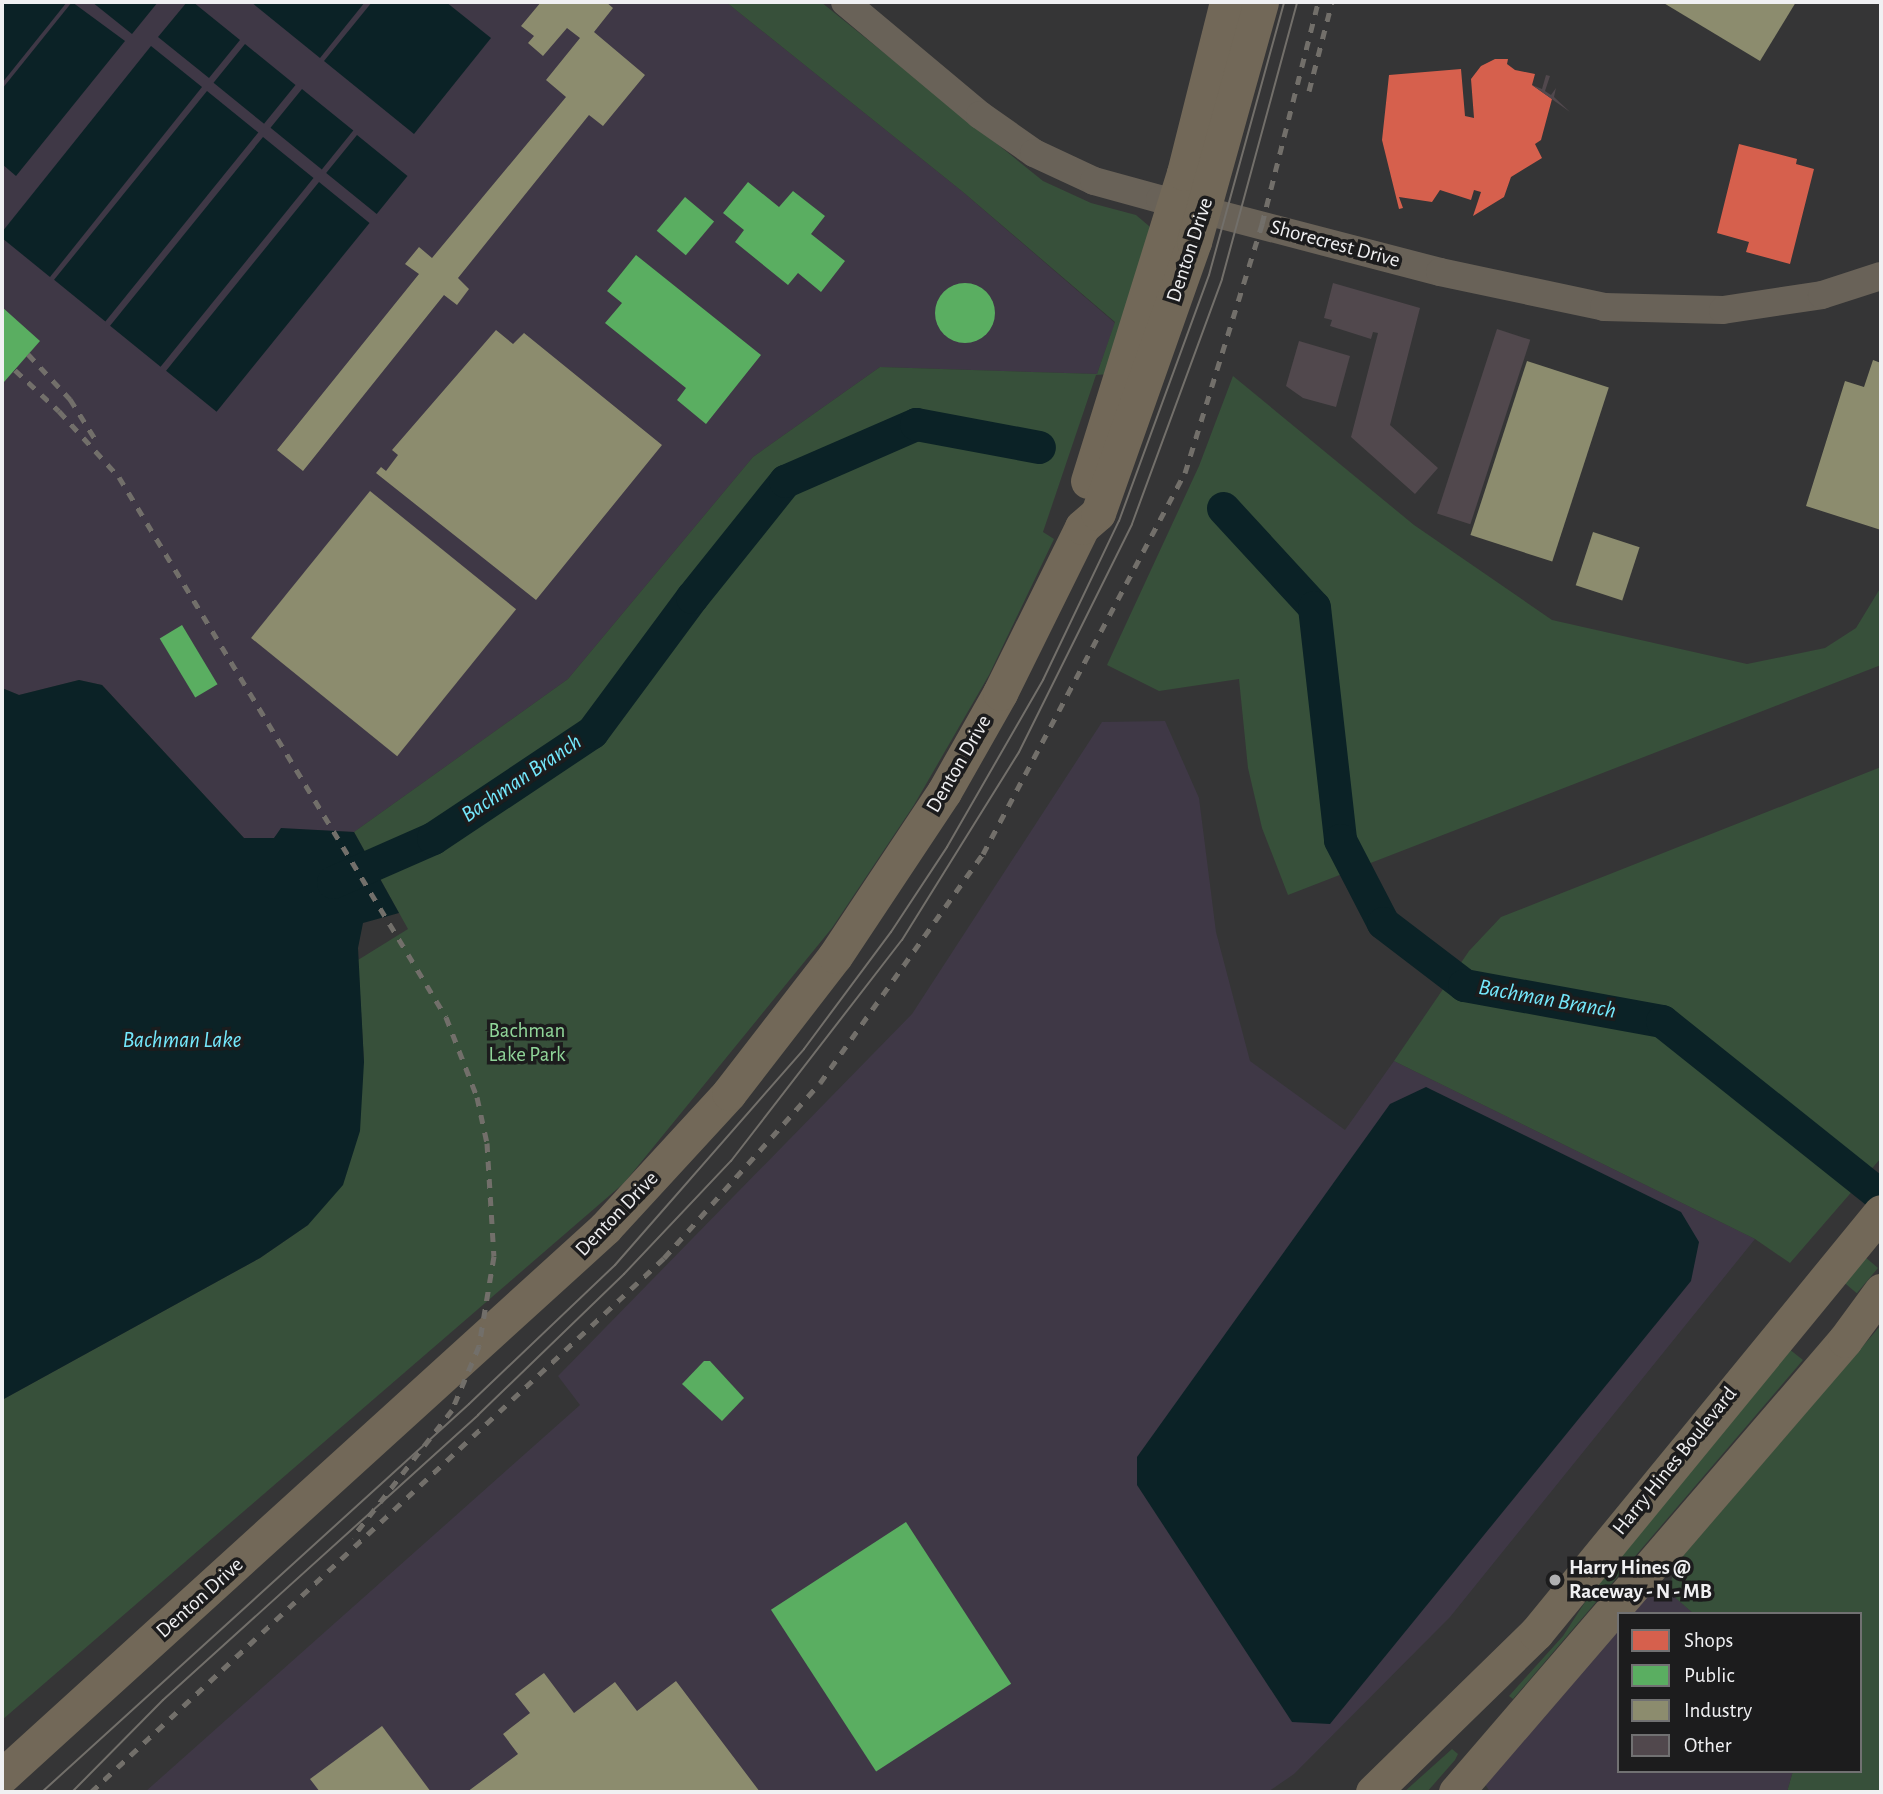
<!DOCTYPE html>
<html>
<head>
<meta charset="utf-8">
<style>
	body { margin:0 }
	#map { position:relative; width:1883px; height:1794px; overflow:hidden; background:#353536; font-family:"Alegreya Sans",sans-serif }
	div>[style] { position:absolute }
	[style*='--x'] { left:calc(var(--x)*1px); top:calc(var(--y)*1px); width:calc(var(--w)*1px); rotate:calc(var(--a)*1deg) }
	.industrial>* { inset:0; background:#3f3846 }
	.green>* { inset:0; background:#37503a; transform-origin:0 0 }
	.water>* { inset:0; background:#0b2226; transform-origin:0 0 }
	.shops>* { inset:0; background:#d6604d }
	.public>* { inset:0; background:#5aae61; transform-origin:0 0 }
	.round { border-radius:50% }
	.industry>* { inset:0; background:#8c8c6e; transform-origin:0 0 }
	.river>* { height:33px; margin:-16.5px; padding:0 16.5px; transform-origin:16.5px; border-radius:16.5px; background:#0b2226 }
	.building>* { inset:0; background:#51484d; transform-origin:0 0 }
	.minor>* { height:28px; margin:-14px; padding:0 14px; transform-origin:14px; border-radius:14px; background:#696258 }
	.major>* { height:35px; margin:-17.5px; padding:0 17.5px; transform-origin:17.5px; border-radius:17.5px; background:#726858 }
	.tram>* { height:2px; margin:-1px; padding:0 1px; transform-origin:1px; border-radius:1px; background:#726f6a }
	.rail>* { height:5px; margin-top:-2.5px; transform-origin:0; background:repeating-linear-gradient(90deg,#726f6a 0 9px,transparent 0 18px) }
	.dots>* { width:19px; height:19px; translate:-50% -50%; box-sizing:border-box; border:4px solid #1c1c1d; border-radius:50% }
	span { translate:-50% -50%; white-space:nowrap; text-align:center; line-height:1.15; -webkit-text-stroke:7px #1c1c1d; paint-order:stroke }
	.street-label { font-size:21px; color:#f0f0f2 }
	.park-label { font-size:21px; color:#90d599 }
	.poi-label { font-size:21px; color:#f0f0f2; font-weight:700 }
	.left { translate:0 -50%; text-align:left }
	.water-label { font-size:23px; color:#74e8fc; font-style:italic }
	.frame { position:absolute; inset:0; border:4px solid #f0f0f2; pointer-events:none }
	.legend { position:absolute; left:1617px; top:1612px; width:245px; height:161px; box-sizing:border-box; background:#1c1c1d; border:2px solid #717172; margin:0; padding:9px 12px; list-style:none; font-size:21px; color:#f0f0f2 }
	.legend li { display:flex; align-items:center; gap:14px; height:35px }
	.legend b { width:35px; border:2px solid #717172 }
</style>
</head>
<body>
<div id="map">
	<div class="industrial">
		<i style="clip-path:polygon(2px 2px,726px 2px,963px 192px,1115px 323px,1097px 374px,880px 367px,753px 457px,568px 679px,354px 832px,282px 829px,274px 838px,244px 838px,102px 685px,79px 680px,19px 695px,2px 688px)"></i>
		<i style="clip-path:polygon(1165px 721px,1199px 798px,1216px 932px,1250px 1061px,1345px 1130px,1394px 1061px,1755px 1239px,1450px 1617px,1294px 1774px,1268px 1792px,145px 1792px,580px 1405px,558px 1376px,912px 1014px,1102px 722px)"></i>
		<i style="clip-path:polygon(1659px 1583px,1694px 1614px,1632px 1614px)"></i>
		<i style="clip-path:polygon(1619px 1628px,1619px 1771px,1793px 1771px,1787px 1792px,1490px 1792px,1483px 1781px)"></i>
	</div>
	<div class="green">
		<i style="clip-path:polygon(726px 2px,821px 2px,1043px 181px,1091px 203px,1136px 215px,1149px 226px,1153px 234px,1110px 374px,1096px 375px,1043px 532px,1054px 539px,989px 675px,914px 805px,832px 928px,624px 1183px,2px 1720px,2px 1400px,260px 1258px,308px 1225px,364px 1062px,358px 960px,408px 929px,354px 832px,568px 679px,753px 457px,880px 367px,1097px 374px,1115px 322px,963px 192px)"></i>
		<i style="clip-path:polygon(1233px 376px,1414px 525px,1552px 620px,1747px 664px,1825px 648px,1856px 628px,1881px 587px,1881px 665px,1288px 895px,1262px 828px,1248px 768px,1239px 679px,1159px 691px,1107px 665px,1199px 466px)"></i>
		<i style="clip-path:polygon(1881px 767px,1881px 1158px,1790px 1263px,1755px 1239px,1394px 1061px,1469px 951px,1501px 917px)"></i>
		<i style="left:1865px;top:1257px;width:17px;height:33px;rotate:40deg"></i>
		<i style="clip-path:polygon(1881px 1325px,1881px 1792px,1787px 1792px,1793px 1771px,1860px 1771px,1860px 1614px,1694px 1614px,1671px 1594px,1671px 1581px,1676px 1564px)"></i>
		<i style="clip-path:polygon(1789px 1349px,1803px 1360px,1513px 1699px,1509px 1696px,1563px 1636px,1589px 1596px)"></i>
		<i style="clip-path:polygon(1452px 1749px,1458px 1754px,1455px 1760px,1427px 1792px,1404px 1792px)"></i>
	</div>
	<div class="water">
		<i style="clip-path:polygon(2px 2px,67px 2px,2px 83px)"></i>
		<i style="clip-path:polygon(72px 2px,125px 41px,16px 176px,2px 164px,2px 89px)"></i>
		<i style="clip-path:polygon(92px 2px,158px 2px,132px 34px)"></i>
		<i style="clip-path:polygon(187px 2px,193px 2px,240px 40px,209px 78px,158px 37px)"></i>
		<i style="clip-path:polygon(251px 2px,365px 2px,320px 58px)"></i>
		<i style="clip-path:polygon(372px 2px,446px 2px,491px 38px,414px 134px,324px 61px)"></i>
		<i style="left:245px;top:44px;width:65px;height:50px;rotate:39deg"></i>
		<i style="clip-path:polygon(151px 46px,202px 87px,50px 277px,2px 238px,2px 232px)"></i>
		<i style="left:302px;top:89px;width:66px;height:50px;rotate:39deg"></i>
		<i style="left:207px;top:91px;width:66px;height:243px;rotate:39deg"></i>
		<i style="left:357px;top:135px;width:65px;height:49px;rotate:39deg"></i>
		<i style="left:263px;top:137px;width:65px;height:243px;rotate:39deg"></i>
		<i style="left:319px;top:182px;width:65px;height:243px;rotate:39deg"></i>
		<i style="clip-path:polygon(79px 680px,102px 685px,244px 838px,274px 838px,281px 828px,354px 832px,399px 913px,363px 923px,358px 948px,364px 1062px,360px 1131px,343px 1185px,308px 1225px,260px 1258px,2px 1400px,2px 688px,19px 695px)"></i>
		<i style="clip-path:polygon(1426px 1087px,1681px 1212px,1699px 1242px,1691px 1281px,1330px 1724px,1292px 1722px,1137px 1485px,1137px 1457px,1390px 1104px)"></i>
	</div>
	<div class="shops">
		<i style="clip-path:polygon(1495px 59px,1508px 59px,1507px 64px,1515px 70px,1535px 74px,1532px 85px,1552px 99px,1541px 140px,1535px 144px,1542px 158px,1511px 177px,1504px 197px,1473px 216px,1481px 192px,1474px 190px,1471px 200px,1440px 190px,1432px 202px,1399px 197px,1403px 208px,1399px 209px,1382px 140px,1389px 75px,1461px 69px,1465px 116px,1474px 118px,1471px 79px,1481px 66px)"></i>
		<i style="clip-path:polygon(1739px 144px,1797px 159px,1796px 164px,1814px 169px,1790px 264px,1746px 252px,1749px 242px,1717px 233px)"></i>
	</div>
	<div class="public">
		<i style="clip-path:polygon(748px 182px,779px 207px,793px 191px,825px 216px,811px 234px,845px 261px,821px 292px,798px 273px,788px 285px,735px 242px,744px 230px,723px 213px)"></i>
		<i style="left:685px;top:197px;width:38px;height:44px;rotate:40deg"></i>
		<i style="clip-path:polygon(636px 255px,761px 355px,706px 424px,677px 400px,686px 388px,605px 323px,622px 303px,607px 291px)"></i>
		<i class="round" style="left:935px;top:283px;width:60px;height:60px"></i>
		<i style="clip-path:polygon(2px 307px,40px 341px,4px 382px,2px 380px)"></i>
		<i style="left:182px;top:625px;width:69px;height:26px;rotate:59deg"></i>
		<i style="clip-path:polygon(704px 1361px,710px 1361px,744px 1398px,722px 1421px,682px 1384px)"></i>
		<i style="left:906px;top:1522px;width:193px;height:161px;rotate:57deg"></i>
	</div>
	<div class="industry">
		<i style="clip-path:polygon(541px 2px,606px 2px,613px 8px,594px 32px,645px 75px,603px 126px,589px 115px,458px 278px,469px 289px,457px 305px,444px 295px,303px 471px,277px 450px,419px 274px,405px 264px,419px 247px,432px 258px,566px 97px,546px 80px,580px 38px,567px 28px,543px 56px,528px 43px,534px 36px,521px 26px)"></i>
		<i style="clip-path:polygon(1662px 2px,1796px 2px,1760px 61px)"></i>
		<i style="clip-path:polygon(496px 330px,513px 344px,524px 333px,662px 445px,536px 600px,376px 473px,381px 467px,386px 471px,398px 455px,392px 450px)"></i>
		<i style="clip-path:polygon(1873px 360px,1881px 363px,1881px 530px,1806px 506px,1845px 381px,1864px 387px)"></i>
		<i style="left:1527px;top:361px;width:86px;height:183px;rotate:18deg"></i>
		<i style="left:370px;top:491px;width:188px;height:189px;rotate:39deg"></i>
		<i style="left:1593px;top:532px;width:49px;height:56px;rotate:18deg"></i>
		<i style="clip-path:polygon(544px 1673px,574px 1713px,615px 1682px,637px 1711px,676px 1681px,760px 1792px,467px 1792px,518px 1754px,503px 1734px,530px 1713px,515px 1694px)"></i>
		<i style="clip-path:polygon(382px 1726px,431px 1792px,320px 1792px,310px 1779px)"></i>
	</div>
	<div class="river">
		<i style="--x:1223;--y:508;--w:134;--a:47.4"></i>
		<i style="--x:1314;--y:607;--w:234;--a:83.6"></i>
		<i style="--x:1340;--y:840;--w:93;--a:62.6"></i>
		<i style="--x:1383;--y:923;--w:102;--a:37.4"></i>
		<i style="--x:1464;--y:985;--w:201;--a:10.3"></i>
		<i style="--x:1662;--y:1021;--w:280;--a:38.6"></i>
		<i style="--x:333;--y:882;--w:109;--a:-23.7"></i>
		<i style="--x:433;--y:838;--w:191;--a:-33.7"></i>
		<i style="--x:592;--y:732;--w:168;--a:-53.5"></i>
		<i style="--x:692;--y:597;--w:149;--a:-51.3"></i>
		<i style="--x:785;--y:481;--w:143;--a:-23.5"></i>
		<i style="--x:916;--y:424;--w:125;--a:10.6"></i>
	</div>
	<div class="building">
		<i style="clip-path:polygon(1546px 75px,1550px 76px,1545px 91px,1551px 95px,1556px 88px,1554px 97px,1570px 112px,1532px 85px,1542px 89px)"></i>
		<i style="clip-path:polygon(1333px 283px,1420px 308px,1390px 425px,1438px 468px,1415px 494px,1351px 437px,1378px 333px,1373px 332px,1371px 339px,1330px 326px,1332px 320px,1324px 318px)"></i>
		<i style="left:1497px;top:329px;width:35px;height:194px;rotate:18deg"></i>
		<i style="clip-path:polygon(1299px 341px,1350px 356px,1336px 407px,1303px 398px,1286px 386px)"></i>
	</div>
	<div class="minor">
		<i style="--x:845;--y:2;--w:176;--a:39.9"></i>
		<i style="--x:980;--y:115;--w:66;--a:35.1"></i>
		<i style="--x:1034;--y:153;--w:66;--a:25"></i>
		<i style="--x:1094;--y:181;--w:68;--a:15.3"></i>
		<i style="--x:1160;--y:199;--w:289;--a:14.6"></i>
		<i style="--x:1440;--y:272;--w:168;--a:12"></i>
		<i style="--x:1604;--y:307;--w:119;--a:1.4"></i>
		<i style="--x:1723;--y:310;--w:100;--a:-8.6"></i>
		<i style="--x:1822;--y:295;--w:62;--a:-17.9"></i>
	</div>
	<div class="major">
		<i style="--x:1088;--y:481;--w:323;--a:-72.7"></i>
		<i style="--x:1184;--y:173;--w:176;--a:-75.9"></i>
		<i style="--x:2;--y:1776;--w:815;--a:-42.26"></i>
		<i style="--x:605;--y:1228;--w:183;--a:-47.4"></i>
		<i style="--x:729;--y:1093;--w:173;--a:-52.3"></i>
		<i style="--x:835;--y:956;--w:197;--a:-56.4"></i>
		<i style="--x:944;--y:792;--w:114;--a:-60.5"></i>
		<i style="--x:1000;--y:693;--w:185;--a:-63.7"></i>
		<i style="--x:1082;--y:527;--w:21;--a:-41"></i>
		<i style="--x:1098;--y:513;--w:288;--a:-70.5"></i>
		<i style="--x:1194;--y:242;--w:249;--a:-74.4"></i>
		<i style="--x:1373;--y:1792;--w:228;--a:-44.3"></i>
		<i style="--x:1536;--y:1633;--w:544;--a:-50.67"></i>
		<i style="--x:1456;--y:1792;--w:596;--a:-49.28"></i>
		<i style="--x:1845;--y:1340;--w:61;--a:-53.7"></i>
	</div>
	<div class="tram">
		<i style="--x:42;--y:1792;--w:577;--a:-42.26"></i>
		<i style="--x:469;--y:1404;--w:202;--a:-43.6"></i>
		<i style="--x:615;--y:1265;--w:287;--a:-48.8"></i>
		<i style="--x:804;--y:1049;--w:146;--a:-53.4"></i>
		<i style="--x:891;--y:932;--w:102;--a:-56.6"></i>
		<i style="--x:947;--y:847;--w:193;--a:-60.1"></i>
		<i style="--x:1043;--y:680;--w:176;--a:-64.5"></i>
		<i style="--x:1119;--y:521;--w:262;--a:-69.9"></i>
		<i style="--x:1209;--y:275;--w:283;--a:-74.6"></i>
		<i style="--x:72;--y:1792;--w:129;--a:-45.3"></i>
		<i style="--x:163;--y:1700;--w:425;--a:-42.1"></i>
		<i style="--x:478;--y:1415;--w:203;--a:-44"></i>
		<i style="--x:624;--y:1274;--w:156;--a:-46.6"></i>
		<i style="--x:731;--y:1161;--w:279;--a:-52.3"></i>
		<i style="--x:902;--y:940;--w:221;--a:-58.1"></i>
		<i style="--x:1019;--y:752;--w:254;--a:-63.6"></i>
		<i style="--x:1132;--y:524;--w:261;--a:-69.8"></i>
		<i style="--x:1222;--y:279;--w:287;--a:-74.8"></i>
	</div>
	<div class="rail">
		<i style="--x:1309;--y:91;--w:92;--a:-75.5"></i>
		<i style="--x:28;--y:354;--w:62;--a:47"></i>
		<i style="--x:70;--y:399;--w:51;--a:57.9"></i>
		<i style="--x:15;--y:370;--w:60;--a:43"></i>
		<i style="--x:59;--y:411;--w:89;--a:47.7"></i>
		<i style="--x:119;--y:477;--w:631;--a:58.8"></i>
		<i style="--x:446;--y:1017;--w:86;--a:68.8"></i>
		<i style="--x:477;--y:1097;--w:47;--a:77.7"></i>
		<i style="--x:487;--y:1143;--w:113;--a:86.5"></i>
		<i style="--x:494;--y:1256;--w:91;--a:99.5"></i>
		<i style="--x:479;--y:1346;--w:69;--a:112.9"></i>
		<i style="--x:452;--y:1410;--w:162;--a:128"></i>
		<i style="--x:91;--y:1792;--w:783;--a:-42.98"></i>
		<i style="--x:664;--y:1258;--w:234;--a:-48.3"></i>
		<i style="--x:820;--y:1083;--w:281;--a:-54.6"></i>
		<i style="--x:983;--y:854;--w:431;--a:-62.1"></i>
		<i style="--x:1185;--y:473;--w:261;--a:-72.8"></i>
		<i style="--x:1262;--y:224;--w:229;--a:-75.8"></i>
	</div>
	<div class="dots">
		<i style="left:1555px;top:1580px;background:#afafb0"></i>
	</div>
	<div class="street-label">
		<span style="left:1335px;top:244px;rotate:15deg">Shorecrest Drive</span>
		<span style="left:1190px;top:250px;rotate:-72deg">Denton Drive</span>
		<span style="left:959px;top:764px;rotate:-60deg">Denton Drive</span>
		<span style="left:617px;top:1214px;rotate:-46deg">Denton Drive</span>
		<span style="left:1675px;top:1461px;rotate:-51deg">Harry Hines Boulevard</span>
		<span style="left:200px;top:1598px;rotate:-42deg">Denton Drive</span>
	</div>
	<div class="park-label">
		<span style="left:527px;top:1043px">Bachman<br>Lake Park</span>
	</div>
	<div class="poi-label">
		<span class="left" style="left:1569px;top:1580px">Harry Hines @<br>Raceway - N - MB</span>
	</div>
	<div class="water-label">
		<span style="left:522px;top:779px;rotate:-34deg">Bachman Branch</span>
		<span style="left:1547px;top:1000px;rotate:10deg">Bachman Branch</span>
		<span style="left:182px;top:1041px">Bachman Lake</span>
	</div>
	<div class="frame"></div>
	<ul class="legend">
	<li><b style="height:19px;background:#d6604d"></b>Shops</li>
	<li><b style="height:19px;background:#5aae61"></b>Public</li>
	<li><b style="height:19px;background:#8c8c6e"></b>Industry</li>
	<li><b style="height:19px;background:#51484d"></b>Other</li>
	</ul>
</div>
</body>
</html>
